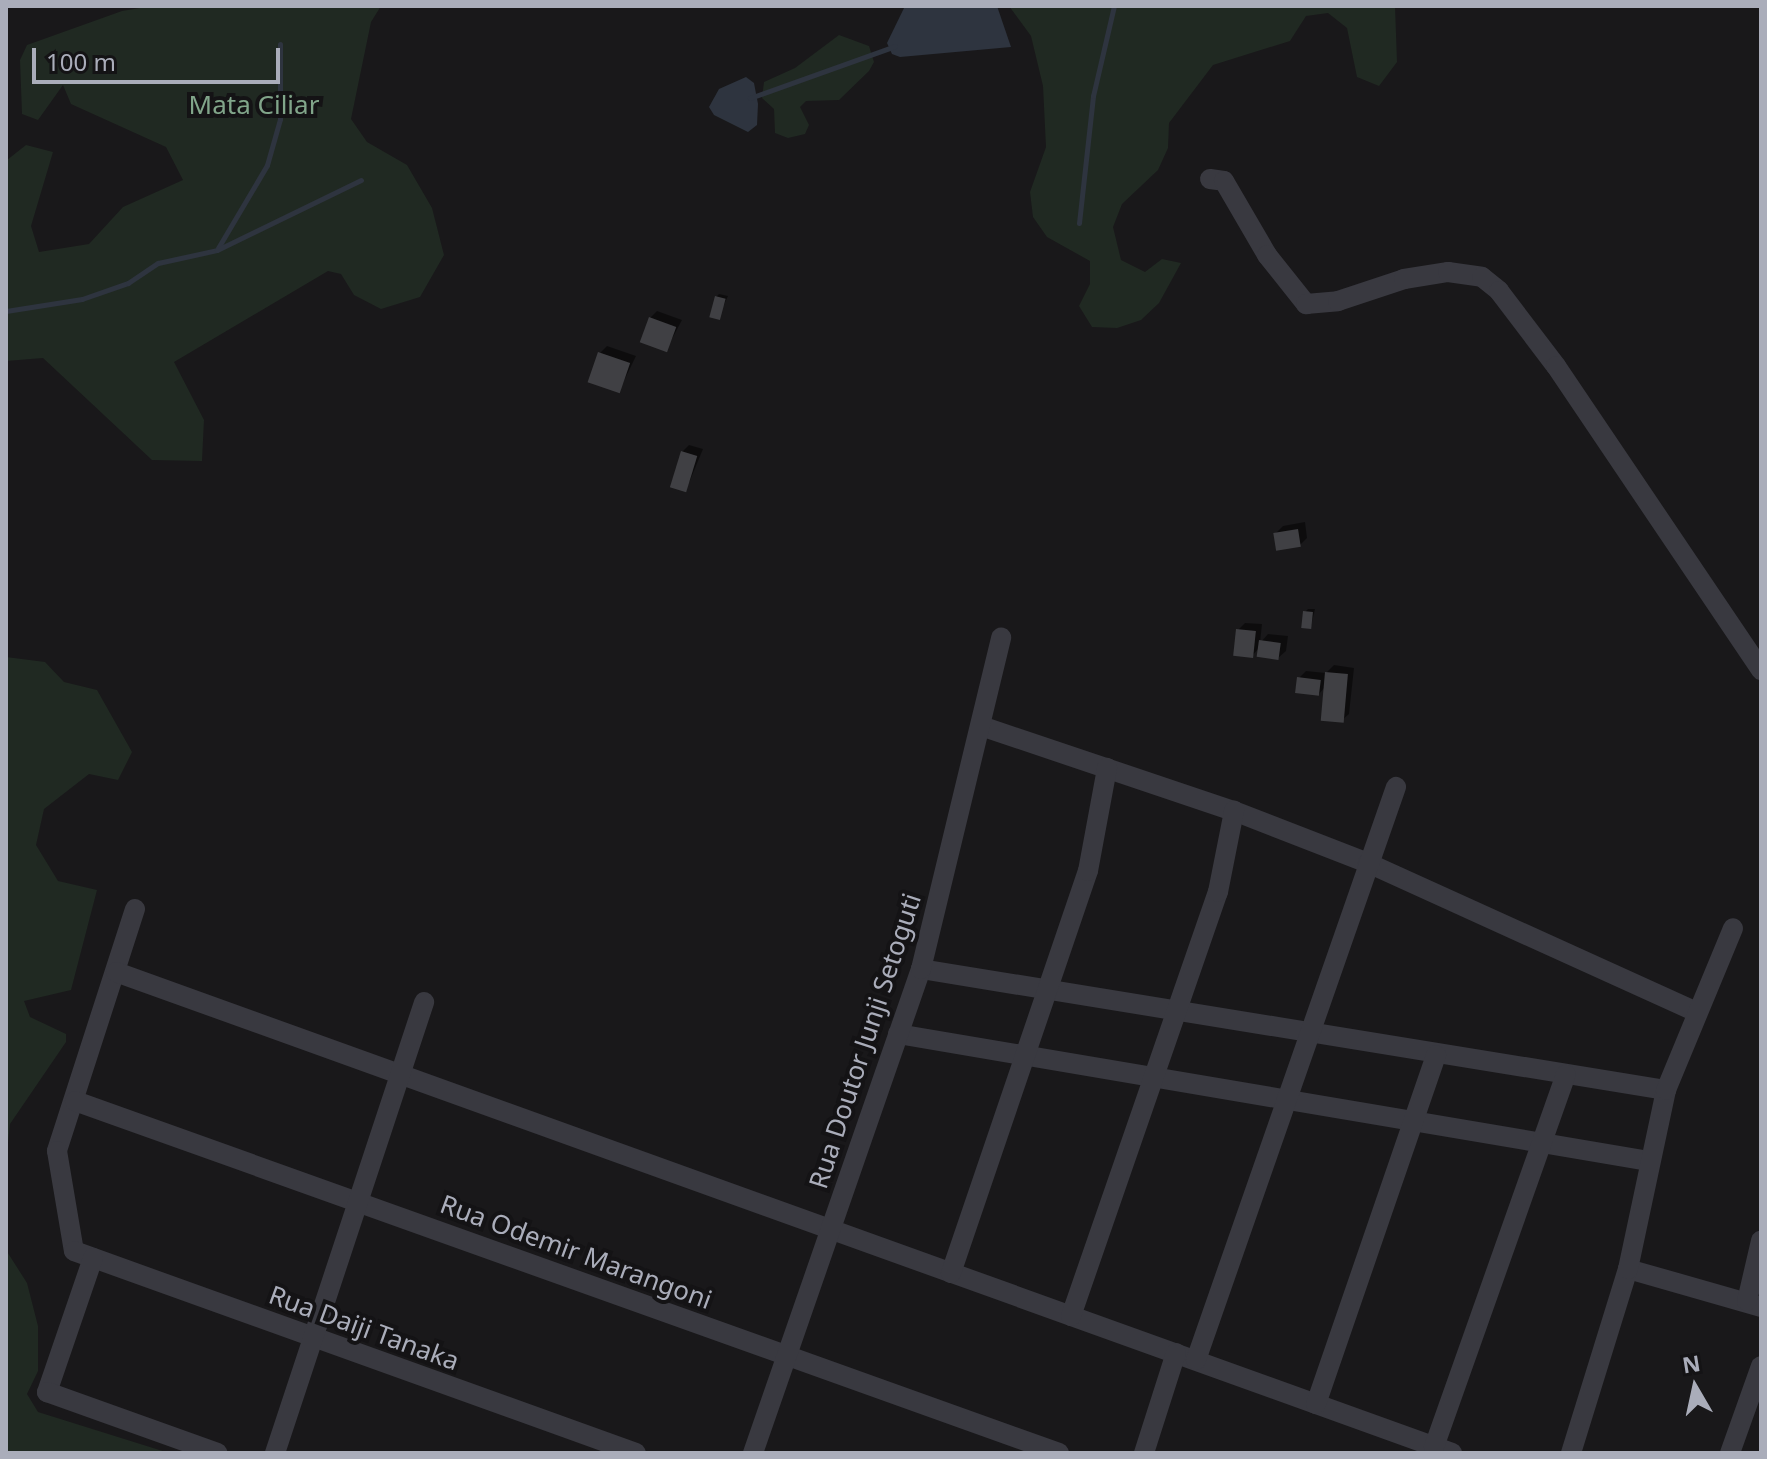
<!DOCTYPE html>
<html>
<head>
<meta charset="utf-8">
<style>
	body { margin:0 }
	#map { position:relative; width:1767px; height:1459px; overflow:hidden; background:#19181a; font-family:"Noto Sans",sans-serif }
	div>[style] { position:absolute }
	[style*='--x'] { left:calc(var(--x)*1px); top:calc(var(--y)*1px); width:calc(var(--w)*1px); rotate:calc(var(--a)*1deg) }
	.green>* { inset:0; background:#202922 }
	.water>* { inset:0; background:#2e343f }
	.shadow>* { inset:0; background:#0007 }
	.stream>* { height:5px; margin:-2.5px; padding:0 2.5px; transform-origin:2.5px; border-radius:2.5px; background:#2e343f }
	.building>* { inset:0; background:#404044; transform-origin:0 0 }
	.minor>* { height:20px; margin:-10px; padding:0 10px; transform-origin:10px; border-radius:10px; background:#393940 }
	span { translate:-50% -50%; white-space:nowrap; text-align:center; line-height:1.15; -webkit-text-stroke:8px #141315; paint-order:stroke }
	.park-label { font-size:26px; color:#81a58a }
	.street-label { font-size:26px; color:#aaadba }
	.frame { position:absolute; inset:0; border:8px solid #aaadba; pointer-events:none }
	.north { position:absolute; left:1655px; top:1347px; width:80px; height:80px; -webkit-text-stroke:6px #141315; paint-order:stroke; rotate:351deg; font-size:22px; font-weight:700; line-height:32px; text-align:center; color:#aaadba }
	.north::after { content:''; display:block; margin:auto; width:28px; height:36px; background:#aaadba; clip-path:polygon(50% 0,100% 100%,50% 72%,0 100%) }
	.scale { position:absolute; left:32px; top:48px; width:248px; height:36px; box-sizing:border-box; border:4px solid #aaadba; border-top:0; padding-left:10px; font-size:24px; line-height:28px; white-space:nowrap; color:#aaadba; -webkit-text-stroke:6px #141315; paint-order:stroke }
</style>
</head>
<body>
<div id="map">
	<div class="green">
		<i style="clip-path:polygon(152px 6px,381px 6px,371px 22px,351px 119px,367px 142px,407px 165px,432px 208px,444px 255px,420px 297px,381px 309px,354px 295px,341px 274px,328px 271px,174px 362px,204px 420px,202px 461px,152px 460px,43px 358px,6px 361px,7px 160px,26px 145px,53px 152px,31px 226px,39px 252px,89px 244px,123px 207px,183px 180px,166px 147px,71px 104px,63px 85px,38px 120px,22px 114px,20px 60px,27px 45px,122px 11px)"></i>
		<i style="clip-path:polygon(1009px 6px,1395px 6px,1397px 62px,1379px 86px,1357px 77px,1347px 28px,1328px 13px,1306px 16px,1290px 41px,1213px 65px,1169px 123px,1168px 148px,1158px 170px,1122px 204px,1113px 227px,1121px 260px,1145px 272px,1162px 259px,1181px 263px,1159px 303px,1141px 320px,1117px 328px,1092px 327px,1079px 306px,1090px 284px,1090px 261px,1047px 237px,1033px 217px,1030px 192px,1046px 147px,1043px 86px,1031px 36px)"></i>
		<i style="clip-path:polygon(839px 35px,869px 46px,874px 62px,869px 71px,839px 100px,806px 101px,800px 107px,809px 125px,805px 134px,788px 138px,775px 133px,774px 109px,762px 98px,764px 82px,795px 68px)"></i>
		<i style="clip-path:polygon(6px 657px,45px 662px,64px 682px,97px 690px,132px 752px,118px 780px,89px 774px,44px 809px,36px 845px,58px 881px,97px 890px,71px 990px,24px 1001px,30px 1017px,66px 1034px,66px 1042px,10px 1124px,6px 1162px)"></i>
		<i style="clip-path:polygon(6px 1250px,27px 1283px,38px 1326px,38px 1371px,27px 1394px,38px 1412px,169px 1453px,6px 1453px)"></i>
	</div>
	<div class="water">
		<i style="clip-path:polygon(905px 6px,997px 6px,1011px 47px,900px 57px,892px 54px,887px 43px)"></i>
		<i style="clip-path:polygon(746px 77px,754px 83px,758px 104px,757px 125px,748px 132px,714px 115px,709px 107px,719px 89px)"></i>
	</div>
	<div class="shadow">
		<i style="clip-path:polygon(719px 294px,728px 296px,718px 318px,716px 297px)"></i>
		<i style="clip-path:polygon(657px 311px,682px 320px,666px 350px,650px 318px)"></i>
		<i style="clip-path:polygon(607px 346px,636px 356px,619px 391px,600px 353px)"></i>
		<i style="clip-path:polygon(689px 445px,703px 449px,686px 490px,682px 452px)"></i>
		<i style="clip-path:polygon(1305px 522px,1307px 538px,1300px 545px,1275px 534px,1283px 526px)"></i>
		<i style="clip-path:polygon(1308px 609px,1315px 609px,1311px 626px,1305px 612px)"></i>
		<i style="clip-path:polygon(1245px 623px,1262px 624px,1260px 643px,1268px 634px,1288px 636px,1286px 651px,1278px 658px,1260px 647px,1252px 656px,1238px 630px)"></i>
		<i style="clip-path:polygon(1334px 665px,1354px 668px,1349px 714px,1341px 721px,1325px 687px,1319px 694px,1299px 678px,1306px 671px,1326px 673px)"></i>
	</div>
	<div class="stream">
		<i style="--x:750;--y:98;--w:154;--a:-19.7"></i>
		<i style="--x:1079;--y:223;--w:128;--a:-83.7"></i>
		<i style="--x:1093;--y:96;--w:92;--a:-76.9"></i>
		<i style="--x:218;--y:248;--w:96;--a:-59.4"></i>
		<i style="--x:267;--y:165;--w:48;--a:-74.2"></i>
		<i style="--x:280;--y:119;--w:75;--a:-90"></i>
		<i style="--x:6;--y:311;--w:77;--a:-9"></i>
		<i style="--x:82;--y:299;--w:49;--a:-19.2"></i>
		<i style="--x:128;--y:283;--w:36;--a:-34"></i>
		<i style="--x:158;--y:263;--w:60;--a:-12.4"></i>
		<i style="--x:217;--y:250;--w:160;--a:-25.9"></i>
	</div>
	<div class="building">
		<i style="left:715px;top:296px;width:11px;height:22px;rotate:15deg"></i>
		<i style="left:649px;top:317px;width:29px;height:27px;rotate:20deg"></i>
		<i style="left:598px;top:352px;width:34px;height:32px;rotate:19deg"></i>
		<i style="left:681px;top:451px;width:17px;height:38px;rotate:17deg"></i>
		<i style="left:1298px;top:529px;width:18px;height:25px;rotate:81deg"></i>
		<i style="left:1303px;top:611px;width:10px;height:17px;rotate:6deg"></i>
		<i style="left:1236px;top:629px;width:20px;height:27px;rotate:6deg"></i>
		<i style="left:1259px;top:640px;width:22px;height:17px;rotate:8deg"></i>
		<i style="left:1325px;top:672px;width:23px;height:49px;rotate:5deg"></i>
		<i style="left:1297px;top:677px;width:24px;height:16px;rotate:7deg"></i>
	</div>
	<div class="minor">
		<i style="--x:1210;--y:179;--w:14;--a:8"></i>
		<i style="--x:1224;--y:181;--w:86;--a:59.8"></i>
		<i style="--x:1267;--y:255;--w:63;--a:51.5"></i>
		<i style="--x:1306;--y:304;--w:32;--a:-5"></i>
		<i style="--x:1338;--y:301;--w:70;--a:-18.4"></i>
		<i style="--x:1404;--y:279;--w:45;--a:-9"></i>
		<i style="--x:1448;--y:272;--w:34;--a:8"></i>
		<i style="--x:1482;--y:277;--w:22;--a:39"></i>
		<i style="--x:1499;--y:291;--w:94;--a:52.8"></i>
		<i style="--x:1556;--y:366;--w:367;--a:56"></i>
		<i style="--x:981;--y:726;--w:267;--a:18.6"></i>
		<i style="--x:1234;--y:811;--w:144;--a:21.2"></i>
		<i style="--x:1368;--y:863;--w:361;--a:24.4"></i>
		<i style="--x:135;--y:909;--w:254;--a:107.9"></i>
		<i style="--x:57;--y:1151;--w:101;--a:80.4"></i>
		<i style="--x:74;--y:1251;--w:597;--a:19.77"></i>
		<i style="--x:921;--y:969;--w:755;--a:9.23"></i>
		<i style="--x:116;--y:972;--w:1420;--a:19.8"></i>
		<i style="--x:898;--y:1034;--w:762;--a:9.6"></i>
		<i style="--x:75;--y:1101;--w:1045;--a:19.68"></i>
		<i style="--x:93;--y:1258;--w:142;--a:108.9"></i>
		<i style="--x:47;--y:1392;--w:181;--a:19.7"></i>
		<i style="--x:1628;--y:1269;--w:138;--a:15.9"></i>
		<i style="--x:951;--y:1273;--w:425;--a:-71.2"></i>
		<i style="--x:1088;--y:871;--w:105;--a:-79.5"></i>
		<i style="--x:1747;--y:1301;--w:62;--a:-76.9"></i>
		<i style="--x:1071;--y:1316;--w:449;--a:-70.9"></i>
		<i style="--x:1218;--y:892;--w:83;--a:-78.8"></i>
		<i style="--x:1196;--y:1360;--w:607;--a:-70.76"></i>
		<i style="--x:1316;--y:1404;--w:369;--a:-71"></i>
		<i style="--x:1434;--y:1447;--w:395;--a:-70.5"></i>
		<i style="--x:275;--y:1453;--w:475;--a:-71.7"></i>
		<i style="--x:753;--y:1453;--w:512;--a:-70.86"></i>
		<i style="--x:921;--y:969;--w:341;--a:-76.4"></i>
		<i style="--x:1144;--y:1453;--w:105;--a:-72.3"></i>
		<i style="--x:1571;--y:1453;--w:193;--a:-72.8"></i>
		<i style="--x:1628;--y:1269;--w:183;--a:-78"></i>
		<i style="--x:1666;--y:1090;--w:175;--a:-67.5"></i>
		<i style="--x:1730;--y:1453;--w:92;--a:-70.4"></i>
	</div>
	<div class="park-label">
		<span style="left:254px;top:105px">Mata Ciliar</span>
	</div>
	<div class="street-label">
		<span style="left:865px;top:1041px;rotate:-72deg">Rua Doutor Junji Setoguti</span>
		<span style="left:576px;top:1252px;rotate:20deg">Rua Odemir Marangoni</span>
		<span style="left:364px;top:1328px;rotate:20deg">Rua Daiji Tanaka</span>
	</div>
	<div class="frame"></div>
	<div class="north">N</div>
	<div class="scale">100 m</div>
</div>
</body>
</html>
